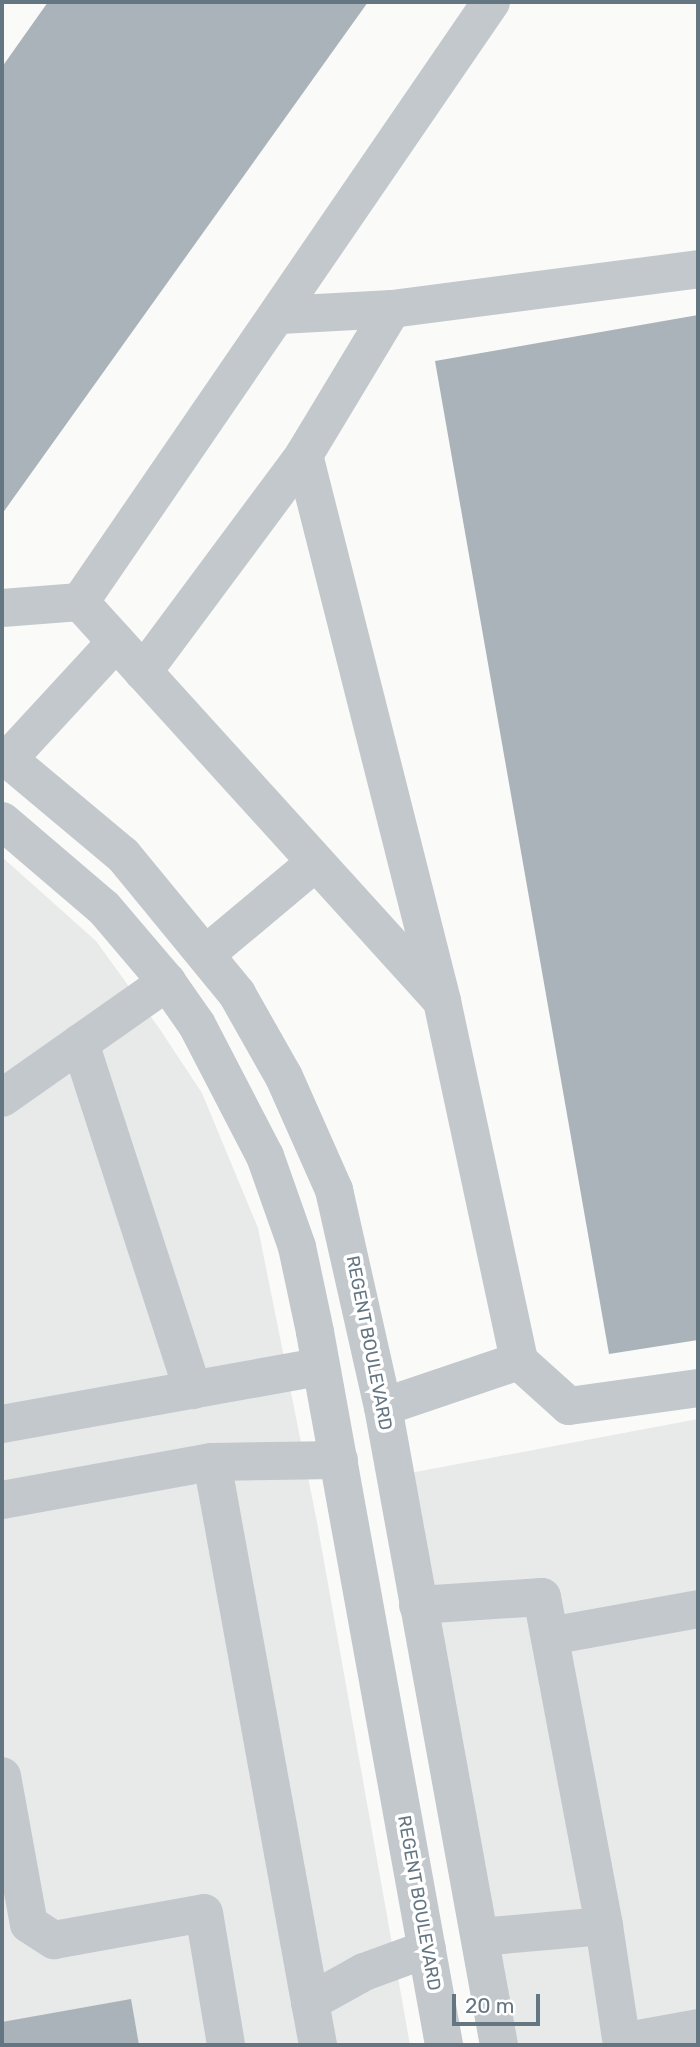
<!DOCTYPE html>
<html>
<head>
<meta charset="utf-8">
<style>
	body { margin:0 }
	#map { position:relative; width:700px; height:2047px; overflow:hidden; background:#fafaf8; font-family:Rubik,sans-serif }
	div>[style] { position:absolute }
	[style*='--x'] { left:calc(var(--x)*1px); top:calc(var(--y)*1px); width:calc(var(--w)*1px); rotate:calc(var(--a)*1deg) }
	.built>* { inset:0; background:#e8e9e9 }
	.building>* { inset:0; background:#aab3b9 }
	.minor>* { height:38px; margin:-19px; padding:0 19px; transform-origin:19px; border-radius:19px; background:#c3c8cc }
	span { translate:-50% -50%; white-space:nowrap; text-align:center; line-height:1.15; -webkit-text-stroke:7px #fff; paint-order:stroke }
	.street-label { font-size:18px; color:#657683 }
	.frame { position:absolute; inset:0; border:4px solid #657683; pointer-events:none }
	.scale { position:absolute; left:452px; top:1994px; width:88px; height:32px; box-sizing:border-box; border:4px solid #657683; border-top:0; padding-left:9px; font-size:21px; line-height:24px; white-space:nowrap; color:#657683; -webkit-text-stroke:5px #fff; paint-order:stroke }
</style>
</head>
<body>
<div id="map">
	<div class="built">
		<i style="clip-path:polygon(2px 857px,96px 941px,159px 1028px,202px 1093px,258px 1228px,317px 1522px,410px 2045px,2px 2045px)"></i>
		<i style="clip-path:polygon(698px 1419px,698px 2045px,499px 2045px,394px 1476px)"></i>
	</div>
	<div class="building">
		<i style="clip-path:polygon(48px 2px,368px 2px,2px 514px,2px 67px)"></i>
		<i style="clip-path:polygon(698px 315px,698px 1340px,609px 1354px,435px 361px)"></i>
		<i style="clip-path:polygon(131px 1999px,139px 2045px,2px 2045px,2px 2022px)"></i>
	</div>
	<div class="minor">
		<i style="--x:491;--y:2;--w:727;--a:124.41"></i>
		<i style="--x:80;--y:602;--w:539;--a:47.78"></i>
		<i style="--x:442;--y:1001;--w:368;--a:77.9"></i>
		<i style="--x:519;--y:1361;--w:67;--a:42"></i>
		<i style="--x:569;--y:1406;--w:130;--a:-7.9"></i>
		<i style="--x:392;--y:309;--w:170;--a:121.1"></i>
		<i style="--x:304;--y:455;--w:559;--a:75.81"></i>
		<i style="--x:280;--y:315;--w:112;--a:-3.1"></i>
		<i style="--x:392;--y:309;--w:309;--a:-7.4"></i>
		<i style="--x:2;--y:608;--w:78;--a:-4.4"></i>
		<i style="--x:143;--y:672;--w:270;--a:-53.4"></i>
		<i style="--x:2;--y:754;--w:158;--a:39.9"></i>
		<i style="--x:123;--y:855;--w:180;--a:50.6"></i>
		<i style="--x:237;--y:994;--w:95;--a:60.5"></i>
		<i style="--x:284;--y:1077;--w:124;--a:66.1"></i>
		<i style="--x:334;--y:1190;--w:222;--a:77.3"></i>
		<i style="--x:383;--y:1407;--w:648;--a:79.7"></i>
		<i style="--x:9;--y:758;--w:158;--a:-47.3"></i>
		<i style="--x:2;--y:821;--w:134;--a:40.5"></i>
		<i style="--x:104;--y:908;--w:97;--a:49.6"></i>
		<i style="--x:167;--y:982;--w:52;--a:55.1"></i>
		<i style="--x:197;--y:1025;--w:148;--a:62.6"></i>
		<i style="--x:265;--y:1156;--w:96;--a:70.6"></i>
		<i style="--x:297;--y:1247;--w:87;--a:78"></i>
		<i style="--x:315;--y:1332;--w:725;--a:79.74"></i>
		<i style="--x:206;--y:954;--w:143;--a:-39.9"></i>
		<i style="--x:80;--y:1043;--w:365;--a:72"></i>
		<i style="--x:2;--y:1098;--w:202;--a:-35.1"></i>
		<i style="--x:383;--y:1407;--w:144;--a:-18.7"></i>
		<i style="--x:2;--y:1424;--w:323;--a:-10.2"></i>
		<i style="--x:212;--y:1462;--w:549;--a:79.71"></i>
		<i style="--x:2;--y:1500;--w:213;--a:-10.3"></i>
		<i style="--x:212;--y:1462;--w:127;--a:-0.9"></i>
		<i style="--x:418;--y:1605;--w:124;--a:-3.7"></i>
		<i style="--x:542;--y:1597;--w:335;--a:79.3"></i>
		<i style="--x:550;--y:1636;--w:150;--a:-10.3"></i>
		<i style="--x:2;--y:1776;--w:150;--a:79.7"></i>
		<i style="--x:29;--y:1924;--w:30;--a:33"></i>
		<i style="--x:54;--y:1940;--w:152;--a:-10.2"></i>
		<i style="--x:204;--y:1913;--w:134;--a:80.5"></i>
		<i style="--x:480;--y:1937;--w:124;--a:-5.1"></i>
		<i style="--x:604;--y:1926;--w:120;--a:81.4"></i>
		<i style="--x:622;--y:2042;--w:77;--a:-10.4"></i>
		<i style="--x:318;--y:2045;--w:44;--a:-100.5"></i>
		<i style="--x:310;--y:2002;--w:62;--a:-29.1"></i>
		<i style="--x:364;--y:1972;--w:67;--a:-20.1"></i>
	</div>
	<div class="street-label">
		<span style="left:369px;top:1343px;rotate:79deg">REGENT BOULEVARD</span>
		<span style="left:419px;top:1903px;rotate:80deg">REGENT BOULEVARD</span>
	</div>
	<div class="frame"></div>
	<div class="scale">20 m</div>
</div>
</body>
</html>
